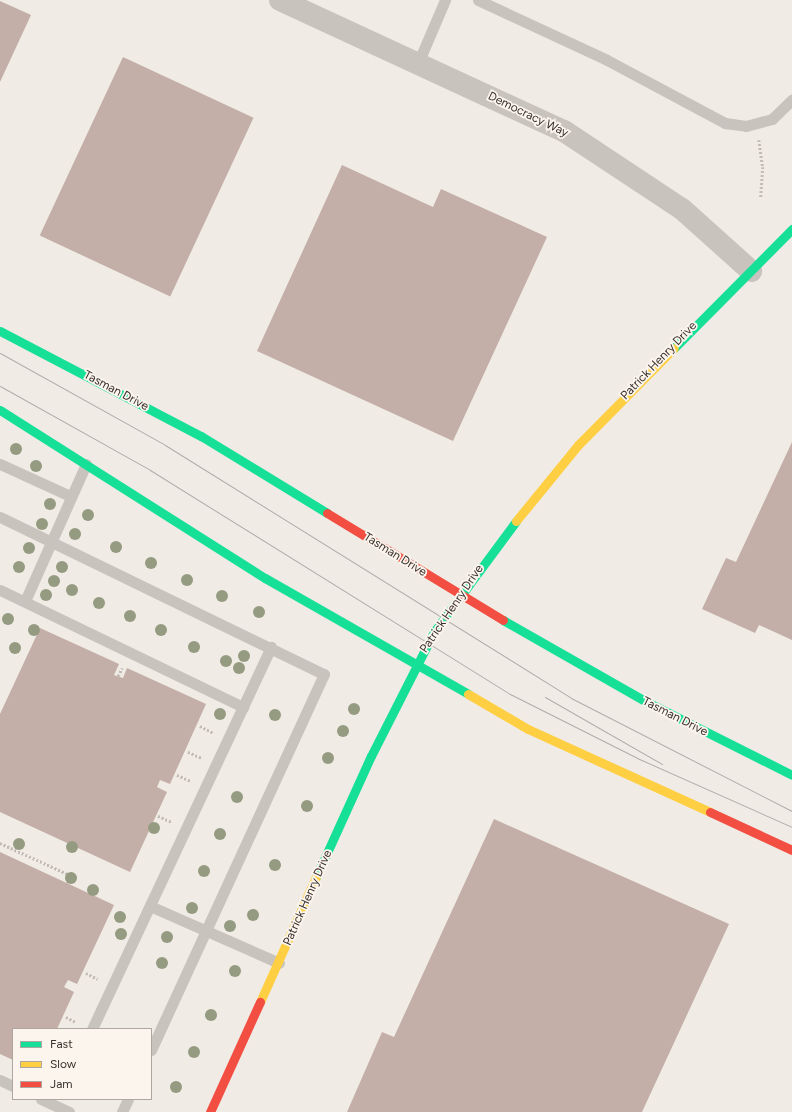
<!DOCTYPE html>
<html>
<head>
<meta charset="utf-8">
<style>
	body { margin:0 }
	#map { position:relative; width:792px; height:1112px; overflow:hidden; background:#f0ebe5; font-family:Figtree,sans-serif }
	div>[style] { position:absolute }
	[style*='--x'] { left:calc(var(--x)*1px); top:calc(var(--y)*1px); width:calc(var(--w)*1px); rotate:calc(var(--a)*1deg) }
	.building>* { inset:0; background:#c3afa7; transform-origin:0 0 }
	.path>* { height:2.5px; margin-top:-1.25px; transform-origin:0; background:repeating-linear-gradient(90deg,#c2bbb6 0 2px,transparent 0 4px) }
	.lane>* { height:11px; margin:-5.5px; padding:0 5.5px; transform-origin:5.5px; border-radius:5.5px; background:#c9c3be }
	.street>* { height:22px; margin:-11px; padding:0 11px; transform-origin:11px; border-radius:11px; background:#c9c3be }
	.fast>* { height:9px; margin:-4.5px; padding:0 4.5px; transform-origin:4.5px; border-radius:4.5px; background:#16e098 }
	.slow>* { height:9px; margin:-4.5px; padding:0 4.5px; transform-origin:4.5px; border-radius:4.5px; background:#ffcf43 }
	.jam>* { height:9px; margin:-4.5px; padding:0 4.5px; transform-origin:4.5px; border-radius:4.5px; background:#f24e42 }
	.tram>* { height:1px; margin:-0.5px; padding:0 0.5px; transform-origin:0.5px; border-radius:0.5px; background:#b1aca8 }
	.trees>* { width:12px; height:12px; margin:-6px; border-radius:50%; background:#959b80 }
	span { translate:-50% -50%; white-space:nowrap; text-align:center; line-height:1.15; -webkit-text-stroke:3.5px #fbf5ee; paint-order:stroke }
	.street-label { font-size:12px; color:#3b302b }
	.legend { position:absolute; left:12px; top:1028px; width:140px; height:72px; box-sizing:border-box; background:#fbf5ee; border:1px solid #aea6a0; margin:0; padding:5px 7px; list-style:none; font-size:12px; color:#3b302b }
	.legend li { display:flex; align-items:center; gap:8px; height:20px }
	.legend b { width:20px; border:1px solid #aea6a0 }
</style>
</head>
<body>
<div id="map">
	<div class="building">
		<i style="clip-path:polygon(0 1px,31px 15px,0 82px)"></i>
		<i style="left:123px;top:57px;width:144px;height:197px;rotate:25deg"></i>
		<i style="clip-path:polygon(342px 165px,433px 207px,441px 189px,547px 237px,453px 441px,257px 351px)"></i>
		<i style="clip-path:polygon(792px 442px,792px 640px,759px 625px,755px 633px,702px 609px,726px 558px,736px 562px)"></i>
		<i style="clip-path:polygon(40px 628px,119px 664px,114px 675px,123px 678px,127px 668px,206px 704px,170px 784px,160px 780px,157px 787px,167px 792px,130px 872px,0 812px,0 714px)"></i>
		<i style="clip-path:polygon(494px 819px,729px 924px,642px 1112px,347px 1112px,382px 1032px,394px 1037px)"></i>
		<i style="clip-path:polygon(0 852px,114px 905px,77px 984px,68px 980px,64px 987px,74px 992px,57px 1029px,13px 1029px,13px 1060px,0 1054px)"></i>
	</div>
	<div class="path">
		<i style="--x:759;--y:140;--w:27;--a:82"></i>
		<i style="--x:763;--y:167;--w:30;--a:94"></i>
		<i style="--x:118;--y:676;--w:9;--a:-63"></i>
		<i style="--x:200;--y:726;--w:16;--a:27"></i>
		<i style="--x:188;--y:752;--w:15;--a:23"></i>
		<i style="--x:177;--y:775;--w:15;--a:23"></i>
		<i style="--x:158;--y:816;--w:15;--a:23"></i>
		<i style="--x:0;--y:843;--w:79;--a:24.6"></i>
		<i style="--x:86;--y:973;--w:13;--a:27"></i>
		<i style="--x:66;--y:1017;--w:11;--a:27"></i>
	</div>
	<div class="lane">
		<i style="--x:478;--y:0;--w:142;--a:24.9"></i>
		<i style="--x:607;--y:60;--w:134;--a:28.1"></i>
		<i style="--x:725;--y:123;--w:21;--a:8"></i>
		<i style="--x:746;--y:126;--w:27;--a:-15"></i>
		<i style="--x:772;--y:119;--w:28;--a:-44"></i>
		<i style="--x:418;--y:63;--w:69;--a:-66.8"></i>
		<i style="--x:0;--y:464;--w:77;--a:24.6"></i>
		<i style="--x:0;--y:517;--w:360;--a:25.9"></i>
		<i style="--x:324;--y:674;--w:414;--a:114.7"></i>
		<i style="--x:0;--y:590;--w:270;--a:25.7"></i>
		<i style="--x:25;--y:601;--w:150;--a:-66"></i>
		<i style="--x:150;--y:906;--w:141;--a:23.8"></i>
		<i style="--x:92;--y:1029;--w:422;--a:-64.9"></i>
		<i style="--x:0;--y:1080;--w:14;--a:25"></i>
		<i style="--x:41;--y:1099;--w:31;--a:25"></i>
		<i style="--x:122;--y:1112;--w:14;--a:-65"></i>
	</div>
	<div class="street">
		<i style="--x:280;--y:0;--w:313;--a:24.8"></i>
		<i style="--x:564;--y:131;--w:141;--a:33.5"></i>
		<i style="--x:682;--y:209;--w:93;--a:41.9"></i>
	</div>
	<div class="fast">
		<i style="--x:0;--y:331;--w:227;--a:27.6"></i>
		<i style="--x:201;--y:436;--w:148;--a:31.4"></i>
		<i style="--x:674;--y:348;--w:168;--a:-45.2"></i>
		<i style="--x:0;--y:410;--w:314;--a:32.4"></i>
		<i style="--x:265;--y:578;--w:234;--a:29.7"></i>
		<i style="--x:503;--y:620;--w:166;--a:29.7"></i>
		<i style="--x:647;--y:702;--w:162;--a:26.7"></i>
		<i style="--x:316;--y:877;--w:133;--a:-65.6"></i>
		<i style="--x:371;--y:756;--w:139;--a:-63.1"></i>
		<i style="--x:434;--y:632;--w:138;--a:-53.5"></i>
	</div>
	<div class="slow">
		<i style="--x:516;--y:521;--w:98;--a:-50.8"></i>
		<i style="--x:578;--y:445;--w:136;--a:-45.3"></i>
		<i style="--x:468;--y:694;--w:69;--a:30.3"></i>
		<i style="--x:528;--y:729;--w:200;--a:24.5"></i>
		<i style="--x:260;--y:1002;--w:137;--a:-65.9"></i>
	</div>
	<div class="jam">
		<i style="--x:327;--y:513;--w:206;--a:31.3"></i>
		<i style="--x:710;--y:812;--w:90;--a:24.9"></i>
		<i style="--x:210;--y:1112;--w:121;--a:-65.6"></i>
	</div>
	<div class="tram">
		<i style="--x:0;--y:353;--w:189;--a:29.1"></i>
		<i style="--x:165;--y:445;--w:478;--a:31.9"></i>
		<i style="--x:571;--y:698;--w:248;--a:27.1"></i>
		<i style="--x:0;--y:386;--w:172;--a:29.2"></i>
		<i style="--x:150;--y:470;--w:424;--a:31.9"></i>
		<i style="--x:510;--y:694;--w:142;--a:26.7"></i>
		<i style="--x:637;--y:758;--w:170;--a:24"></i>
		<i style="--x:545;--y:697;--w:135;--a:29.8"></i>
	</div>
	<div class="trees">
		<i style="left:16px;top:449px"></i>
		<i style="left:36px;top:466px"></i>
		<i style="left:50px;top:504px"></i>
		<i style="left:88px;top:515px"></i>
		<i style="left:42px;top:524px"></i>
		<i style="left:75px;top:534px"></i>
		<i style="left:116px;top:547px"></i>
		<i style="left:29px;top:548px"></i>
		<i style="left:151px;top:563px"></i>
		<i style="left:19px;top:567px"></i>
		<i style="left:62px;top:567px"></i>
		<i style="left:187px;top:580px"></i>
		<i style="left:54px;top:581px"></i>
		<i style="left:72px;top:590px"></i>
		<i style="left:46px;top:595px"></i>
		<i style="left:222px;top:596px"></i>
		<i style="left:99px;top:603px"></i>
		<i style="left:259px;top:612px"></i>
		<i style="left:130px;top:616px"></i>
		<i style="left:8px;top:619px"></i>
		<i style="left:34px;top:630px"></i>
		<i style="left:161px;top:630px"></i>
		<i style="left:194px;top:647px"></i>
		<i style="left:15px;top:648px"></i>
		<i style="left:244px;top:656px"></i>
		<i style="left:226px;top:661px"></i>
		<i style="left:239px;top:668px"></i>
		<i style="left:354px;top:709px"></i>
		<i style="left:220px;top:714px"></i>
		<i style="left:275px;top:715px"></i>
		<i style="left:343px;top:731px"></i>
		<i style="left:328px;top:758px"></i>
		<i style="left:237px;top:797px"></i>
		<i style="left:307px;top:806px"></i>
		<i style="left:154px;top:828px"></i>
		<i style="left:220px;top:834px"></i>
		<i style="left:19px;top:844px"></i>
		<i style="left:72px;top:847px"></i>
		<i style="left:275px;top:865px"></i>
		<i style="left:204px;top:871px"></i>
		<i style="left:71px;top:878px"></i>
		<i style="left:93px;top:890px"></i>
		<i style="left:192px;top:908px"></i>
		<i style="left:253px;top:915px"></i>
		<i style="left:120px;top:917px"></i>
		<i style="left:230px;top:926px"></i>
		<i style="left:121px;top:934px"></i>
		<i style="left:167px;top:937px"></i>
		<i style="left:162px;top:963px"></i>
		<i style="left:235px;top:971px"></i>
		<i style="left:211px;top:1015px"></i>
		<i style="left:194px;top:1052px"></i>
		<i style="left:176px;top:1087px"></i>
	</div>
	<div class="street-label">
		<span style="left:528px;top:115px;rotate:26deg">Democracy Way</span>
		<span style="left:659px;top:361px;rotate:-46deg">Patrick Henry Drive</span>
		<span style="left:116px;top:391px;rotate:28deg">Tasman Drive</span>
		<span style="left:395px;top:555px;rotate:32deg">Tasman Drive</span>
		<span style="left:452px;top:609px;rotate:-56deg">Patrick Henry Drive</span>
		<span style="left:675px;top:717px;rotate:27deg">Tasman Drive</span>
		<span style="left:308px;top:898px;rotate:-66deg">Patrick Henry Drive</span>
	</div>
	<ul class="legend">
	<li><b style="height:5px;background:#16e098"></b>Fast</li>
	<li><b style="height:5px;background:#ffcf43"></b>Slow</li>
	<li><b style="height:5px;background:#f24e42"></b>Jam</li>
	</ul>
</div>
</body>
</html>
